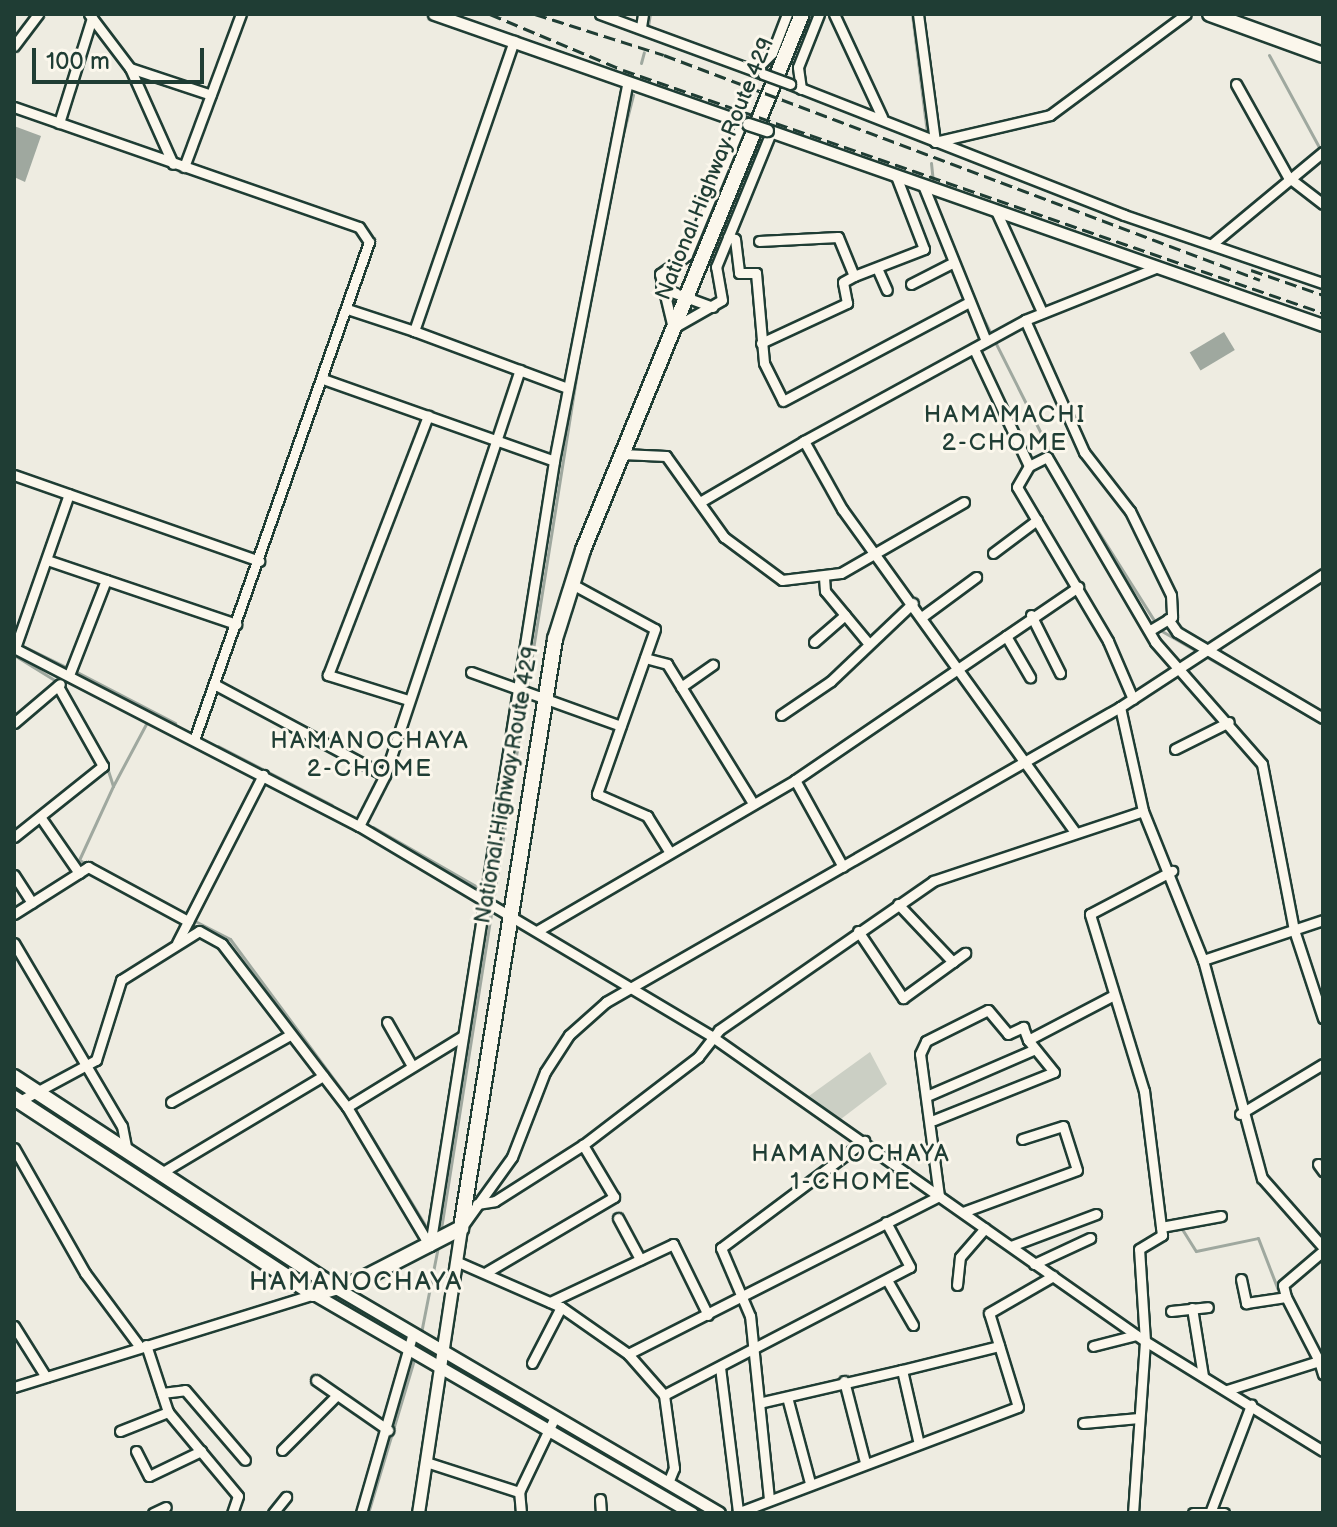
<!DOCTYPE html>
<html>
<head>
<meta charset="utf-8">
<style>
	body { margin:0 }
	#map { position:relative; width:1337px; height:1527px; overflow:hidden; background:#eeece1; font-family:"Balsamiq Sans",sans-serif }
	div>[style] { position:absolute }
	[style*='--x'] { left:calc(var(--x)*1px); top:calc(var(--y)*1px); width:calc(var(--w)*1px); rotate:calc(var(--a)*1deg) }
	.green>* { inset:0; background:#cbcfc4 }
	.water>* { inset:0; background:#9fa89f; transform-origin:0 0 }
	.stream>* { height:3px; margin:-1.5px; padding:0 1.5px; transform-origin:1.5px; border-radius:1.5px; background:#9fa89f }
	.roads { filter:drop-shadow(2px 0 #1f3d34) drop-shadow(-2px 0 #1f3d34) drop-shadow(0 2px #1f3d34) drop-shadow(0 -2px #1f3d34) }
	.minor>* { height:9px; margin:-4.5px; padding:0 4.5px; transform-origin:4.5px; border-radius:4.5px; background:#fbf7ec }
	.tertiary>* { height:11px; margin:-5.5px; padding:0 5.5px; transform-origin:5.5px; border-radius:5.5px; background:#fbf7ec }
	.trunk>* { height:14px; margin:-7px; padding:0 7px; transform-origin:7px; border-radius:7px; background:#fbf7ec }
	.rail>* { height:3px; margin-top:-1.5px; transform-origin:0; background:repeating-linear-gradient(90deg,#1f3d34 0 12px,transparent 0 18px) }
	.bridges { filter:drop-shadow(2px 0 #1f3d34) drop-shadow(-2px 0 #1f3d34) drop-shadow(0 2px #1f3d34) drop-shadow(0 -2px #1f3d34) }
	.minor-bridge>* { height:9px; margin:-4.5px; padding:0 4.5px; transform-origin:4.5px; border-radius:4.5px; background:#fbf7ec }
	.tertiary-bridge>* { height:11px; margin:-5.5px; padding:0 5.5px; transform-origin:5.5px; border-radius:5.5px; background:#fbf7ec }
	span { translate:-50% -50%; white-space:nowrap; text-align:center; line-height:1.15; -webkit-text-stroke:6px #fbf7ec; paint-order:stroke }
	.street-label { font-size:22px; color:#1f3d34 }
	.neighbourhood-label { font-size:24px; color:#1f3d34; letter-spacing:2px }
	.quarter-label { font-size:26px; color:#1f3d34; letter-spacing:2px }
	.frame { position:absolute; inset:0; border:16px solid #1f3d34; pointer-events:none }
	.scale { position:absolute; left:32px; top:48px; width:172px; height:36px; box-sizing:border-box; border:4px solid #1f3d34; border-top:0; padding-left:10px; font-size:24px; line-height:28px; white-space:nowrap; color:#1f3d34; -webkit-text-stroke:6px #fbf7ec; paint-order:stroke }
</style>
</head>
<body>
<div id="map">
	<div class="green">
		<i style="clip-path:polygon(870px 1052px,887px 1084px,841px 1119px,809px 1096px)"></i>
	</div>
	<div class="water">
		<i style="clip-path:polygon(14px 126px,41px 136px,25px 182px,14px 177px)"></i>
		<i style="left:1224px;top:332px;width:21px;height:40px;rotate:59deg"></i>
	</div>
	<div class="stream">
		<i style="--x:912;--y:14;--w:119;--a:82.8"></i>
		<i style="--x:648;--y:26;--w:12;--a:-81"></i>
		<i style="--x:1269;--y:55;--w:105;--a:61.5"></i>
		<i style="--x:641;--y:63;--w:11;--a:-75"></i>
		<i style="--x:620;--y:146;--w:53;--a:-75.7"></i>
		<i style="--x:931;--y:163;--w:18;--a:84"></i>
		<i style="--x:1300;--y:180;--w:29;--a:38"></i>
		<i style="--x:935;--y:199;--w:17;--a:73"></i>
		<i style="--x:976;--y:304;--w:176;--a:63.3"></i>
		<i style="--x:1060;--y:471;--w:188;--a:57.8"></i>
		<i style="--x:1160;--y:630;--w:188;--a:30"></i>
		<i style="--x:17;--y:643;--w:57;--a:26.1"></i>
		<i style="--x:14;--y:655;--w:49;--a:31.8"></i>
		<i style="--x:75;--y:671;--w:113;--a:27.5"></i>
		<i style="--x:218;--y:746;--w:128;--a:27.4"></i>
		<i style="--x:113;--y:786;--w:72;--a:-62"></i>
		<i style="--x:373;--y:827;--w:122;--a:29.9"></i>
		<i style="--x:89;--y:865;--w:11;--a:-153"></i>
		<i style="--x:79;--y:860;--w:81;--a:-65.3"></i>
		<i style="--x:113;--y:786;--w:22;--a:-108"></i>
		<i style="--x:191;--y:919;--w:44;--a:27.1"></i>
		<i style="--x:230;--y:939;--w:202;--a:53.5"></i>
		<i style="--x:350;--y:1101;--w:151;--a:58.8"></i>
		<i style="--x:1170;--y:1230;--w:12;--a:-5"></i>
		<i style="--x:1182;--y:1229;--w:26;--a:58"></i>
		<i style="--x:1196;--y:1251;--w:63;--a:-11.8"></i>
		<i style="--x:1258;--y:1238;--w:61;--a:68.9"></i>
		<i style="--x:440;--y:1235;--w:893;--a:-80.98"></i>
		<i style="--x:421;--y:1333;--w:89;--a:-78.9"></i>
		<i style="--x:368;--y:1513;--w:164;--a:-73.3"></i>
	</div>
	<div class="roads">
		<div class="minor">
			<i style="--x:89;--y:14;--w:68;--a:52.8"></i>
			<i style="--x:130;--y:68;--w:105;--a:65.9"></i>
			<i style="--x:600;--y:14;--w:174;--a:20.2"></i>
			<i style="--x:834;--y:14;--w:114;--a:65"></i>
			<i style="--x:918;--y:14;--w:129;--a:82.4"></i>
			<i style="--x:641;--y:27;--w:13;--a:-81"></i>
			<i style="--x:14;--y:46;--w:40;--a:-53"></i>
			<i style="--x:130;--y:68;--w:85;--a:18.4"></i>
			<i style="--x:755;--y:70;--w:24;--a:-45"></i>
			<i style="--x:772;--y:53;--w:42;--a:-69"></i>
			<i style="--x:790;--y:84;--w:359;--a:21.4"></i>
			<i style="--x:1124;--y:215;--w:210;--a:18.9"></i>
			<i style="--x:1236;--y:84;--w:107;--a:60.8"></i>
			<i style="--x:1288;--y:177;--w:44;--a:37.6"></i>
			<i style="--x:801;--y:89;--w:22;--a:-98"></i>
			<i style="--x:798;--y:67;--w:57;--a:-68.4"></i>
			<i style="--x:14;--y:107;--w:365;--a:19.2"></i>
			<i style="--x:359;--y:227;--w:18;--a:56"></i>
			<i style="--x:369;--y:242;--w:528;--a:109.36"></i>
			<i style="--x:742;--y:122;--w:144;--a:112.5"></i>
			<i style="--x:687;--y:255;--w:33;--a:145"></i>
			<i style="--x:660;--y:274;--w:56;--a:76.5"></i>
			<i style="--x:673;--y:328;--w:56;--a:-29.7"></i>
			<i style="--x:722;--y:300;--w:34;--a:-100"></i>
			<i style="--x:716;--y:267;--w:146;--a:-67.8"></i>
			<i style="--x:59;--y:123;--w:110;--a:-72.6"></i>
			<i style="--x:935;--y:142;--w:118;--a:-13.2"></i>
			<i style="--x:1050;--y:115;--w:169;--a:-36.6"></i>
			<i style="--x:184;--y:167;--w:163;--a:-69.6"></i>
			<i style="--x:923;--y:185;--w:168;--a:68"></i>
			<i style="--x:996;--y:211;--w:111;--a:65.5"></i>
			<i style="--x:728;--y:237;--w:7;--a:16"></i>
			<i style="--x:735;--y:239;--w:34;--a:83"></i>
			<i style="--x:739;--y:273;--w:17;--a:0"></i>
			<i style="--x:756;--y:273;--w:90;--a:84.9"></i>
			<i style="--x:764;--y:363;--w:42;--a:63.4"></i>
			<i style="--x:783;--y:401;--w:208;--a:-28"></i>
			<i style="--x:759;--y:241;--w:79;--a:-2.9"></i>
			<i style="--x:838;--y:237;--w:42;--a:67.7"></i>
			<i style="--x:854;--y:276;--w:75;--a:-21.1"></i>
			<i style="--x:924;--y:249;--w:78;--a:-111"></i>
			<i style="--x:1212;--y:244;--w:144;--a:-39.7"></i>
			<i style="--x:877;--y:268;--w:24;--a:66"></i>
			<i style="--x:911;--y:284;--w:44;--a:-27.1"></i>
			<i style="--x:661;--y:288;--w:55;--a:20.1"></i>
			<i style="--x:347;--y:309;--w:71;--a:18.2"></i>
			<i style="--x:414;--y:331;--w:307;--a:-71"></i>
			<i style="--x:1025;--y:320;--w:145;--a:65.9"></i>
			<i style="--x:1084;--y:452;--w:75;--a:52.1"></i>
			<i style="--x:1130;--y:511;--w:93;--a:64"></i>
			<i style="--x:1171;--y:595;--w:22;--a:87"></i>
			<i style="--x:1172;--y:617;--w:23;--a:149"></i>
			<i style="--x:414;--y:331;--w:163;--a:20.4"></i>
			<i style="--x:761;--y:343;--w:95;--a:-24.9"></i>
			<i style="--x:847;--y:303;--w:21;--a:-101"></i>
			<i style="--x:843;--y:282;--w:13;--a:-29"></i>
			<i style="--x:974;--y:349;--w:129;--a:64.8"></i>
			<i style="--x:1029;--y:466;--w:24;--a:120"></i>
			<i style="--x:1017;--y:487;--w:179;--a:59.4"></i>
			<i style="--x:1108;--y:641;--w:63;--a:66.7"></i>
			<i style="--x:323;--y:379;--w:245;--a:19.5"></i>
			<i style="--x:622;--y:454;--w:44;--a:2.6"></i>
			<i style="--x:666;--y:456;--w:100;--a:54.4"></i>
			<i style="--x:724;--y:537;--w:72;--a:36.6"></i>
			<i style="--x:782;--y:580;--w:59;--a:-6.8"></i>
			<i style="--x:841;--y:573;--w:142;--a:-30"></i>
			<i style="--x:1029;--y:466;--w:20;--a:-27"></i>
			<i style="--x:1047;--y:457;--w:214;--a:59.7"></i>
			<i style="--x:1155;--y:642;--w:162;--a:48.7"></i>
			<i style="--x:1262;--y:764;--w:169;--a:79.1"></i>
			<i style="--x:1294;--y:930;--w:93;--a:71.8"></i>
			<i style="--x:14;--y:475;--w:260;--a:19.3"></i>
			<i style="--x:700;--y:502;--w:121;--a:-30.4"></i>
			<i style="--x:993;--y:553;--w:55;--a:-36.9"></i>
			<i style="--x:47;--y:560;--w:200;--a:18.7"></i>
			<i style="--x:824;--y:577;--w:14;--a:86"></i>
			<i style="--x:825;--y:591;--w:69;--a:50.3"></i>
			<i style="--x:572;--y:584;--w:94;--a:28.5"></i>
			<i style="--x:655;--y:629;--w:175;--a:109.4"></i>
			<i style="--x:597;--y:794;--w:55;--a:23.7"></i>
			<i style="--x:647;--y:816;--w:40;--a:58"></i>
			<i style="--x:1031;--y:615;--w:65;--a:63.4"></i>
			<i style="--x:923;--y:616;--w:66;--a:-36.3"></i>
			<i style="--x:1168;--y:619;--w:16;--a:55"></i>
			<i style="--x:1177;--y:632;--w:169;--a:30.5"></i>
			<i style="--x:1006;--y:636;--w:48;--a:59.7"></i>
			<i style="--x:814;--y:642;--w:41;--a:-41.1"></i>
			<i style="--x:14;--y:648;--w:388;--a:27.3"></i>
			<i style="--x:359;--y:826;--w:413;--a:30.8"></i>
			<i style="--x:714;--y:1038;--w:527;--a:35.11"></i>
			<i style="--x:1145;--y:1341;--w:209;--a:31.7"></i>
			<i style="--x:15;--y:648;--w:163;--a:-70.7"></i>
			<i style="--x:645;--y:658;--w:23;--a:15"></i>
			<i style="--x:667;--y:664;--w:160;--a:58.3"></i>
			<i style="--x:471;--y:672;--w:159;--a:19.8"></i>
			<i style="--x:69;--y:675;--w:102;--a:-68.7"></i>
			<i style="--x:214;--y:684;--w:188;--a:28.2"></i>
			<i style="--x:681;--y:687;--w:39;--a:-35"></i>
			<i style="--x:405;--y:699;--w:81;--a:-162.7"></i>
			<i style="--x:328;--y:675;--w:278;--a:-68.9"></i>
			<i style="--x:1120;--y:707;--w:107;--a:77.5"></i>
			<i style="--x:1143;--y:811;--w:161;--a:68.1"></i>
			<i style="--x:1203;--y:960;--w:226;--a:74.9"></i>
			<i style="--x:1262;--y:1178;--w:92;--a:48.5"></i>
			<i style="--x:781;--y:715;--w:60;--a:-34.2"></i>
			<i style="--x:831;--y:681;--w:113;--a:-43.6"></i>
			<i style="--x:14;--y:723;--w:60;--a:-40.3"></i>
			<i style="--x:1175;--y:749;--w:60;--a:-26.6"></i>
			<i style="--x:795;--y:780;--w:99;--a:61.1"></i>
			<i style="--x:41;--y:818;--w:67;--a:55.4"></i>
			<i style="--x:359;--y:826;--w:57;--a:-63"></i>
			<i style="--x:385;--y:775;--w:427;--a:-71.6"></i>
			<i style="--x:1075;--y:832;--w:398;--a:-125.8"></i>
			<i style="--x:842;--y:509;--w:78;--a:-119.2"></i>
			<i style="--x:804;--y:441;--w:252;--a:-28.7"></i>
			<i style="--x:1025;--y:320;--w:143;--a:-21.7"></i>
			<i style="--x:14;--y:837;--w:114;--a:-38.6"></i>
			<i style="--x:103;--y:766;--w:92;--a:-119.4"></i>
			<i style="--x:14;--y:875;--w:33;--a:57"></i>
			<i style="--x:898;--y:904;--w:80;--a:46.5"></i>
			<i style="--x:14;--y:914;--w:88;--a:-32.4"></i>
			<i style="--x:88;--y:867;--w:114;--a:28.4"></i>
			<i style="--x:537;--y:931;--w:299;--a:-30.3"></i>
			<i style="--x:795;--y:780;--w:343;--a:-34.3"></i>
			<i style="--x:858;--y:931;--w:81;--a:56.1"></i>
			<i style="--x:903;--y:998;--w:77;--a:-36"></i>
			<i style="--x:14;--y:943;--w:212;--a:59.5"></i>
			<i style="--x:122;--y:1126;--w:25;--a:79"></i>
			<i style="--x:177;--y:943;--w:189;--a:-62.9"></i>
			<i style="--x:1203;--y:960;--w:126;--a:-18.4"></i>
			<i style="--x:387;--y:1022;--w:51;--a:60.4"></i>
			<i style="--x:929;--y:1095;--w:113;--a:-23.4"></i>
			<i style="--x:171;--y:1102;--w:137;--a:-29.4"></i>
			<i style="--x:16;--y:1103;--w:91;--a:-28.3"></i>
			<i style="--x:96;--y:1060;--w:84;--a:-72.6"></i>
			<i style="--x:121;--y:980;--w:92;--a:-32.1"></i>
			<i style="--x:199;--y:931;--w:26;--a:29"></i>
			<i style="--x:222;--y:944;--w:205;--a:52.5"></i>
			<i style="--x:347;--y:1107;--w:162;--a:59.2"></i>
			<i style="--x:347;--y:1107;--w:136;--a:-31.5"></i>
			<i style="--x:1240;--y:1114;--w:97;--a:-31.1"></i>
			<i style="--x:934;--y:1120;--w:129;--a:-21.8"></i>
			<i style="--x:1054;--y:1072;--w:41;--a:-129.1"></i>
			<i style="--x:1028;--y:1040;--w:97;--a:-27.6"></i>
			<i style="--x:14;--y:1148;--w:144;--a:60.4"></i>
			<i style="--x:85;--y:1273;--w:92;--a:53.4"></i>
			<i style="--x:1318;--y:1164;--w:9;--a:54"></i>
			<i style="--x:161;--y:1173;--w:189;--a:-30.9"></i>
			<i style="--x:477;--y:1204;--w:18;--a:-9"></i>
			<i style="--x:495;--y:1201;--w:104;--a:-32.5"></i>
			<i style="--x:583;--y:1145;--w:145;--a:-37.4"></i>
			<i style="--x:698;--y:1057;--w:34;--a:-52"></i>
			<i style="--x:719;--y:1030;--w:261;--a:-34.8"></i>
			<i style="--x:933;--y:881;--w:221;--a:-18.4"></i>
			<i style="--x:963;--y:1212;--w:121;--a:-20.2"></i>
			<i style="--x:1077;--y:1170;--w:46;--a:-107.7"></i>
			<i style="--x:1063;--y:1126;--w:43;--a:162.4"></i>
			<i style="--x:618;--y:1218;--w:47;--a:61.8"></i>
			<i style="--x:1161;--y:1227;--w:61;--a:-10.4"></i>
			<i style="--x:461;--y:1228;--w:87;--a:-54.3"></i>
			<i style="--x:512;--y:1157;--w:91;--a:-68.8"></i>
			<i style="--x:545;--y:1072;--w:44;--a:-57"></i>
			<i style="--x:569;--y:1035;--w:50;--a:-41.7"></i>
			<i style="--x:606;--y:1002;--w:593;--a:-29.85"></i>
			<i style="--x:1120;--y:707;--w:243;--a:-33.2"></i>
			<i style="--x:430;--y:1246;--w:795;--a:-81.02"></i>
			<i style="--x:554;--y:461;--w:386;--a:-79"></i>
			<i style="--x:1011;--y:1246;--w:91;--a:-20.6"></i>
			<i style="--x:458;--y:1262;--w:112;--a:23.6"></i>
			<i style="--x:561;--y:1307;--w:82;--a:35"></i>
			<i style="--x:628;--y:1354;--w:55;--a:48.7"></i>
			<i style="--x:664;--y:1395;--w:74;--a:82.2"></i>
			<i style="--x:674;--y:1468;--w:16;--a:112"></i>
			<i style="--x:1034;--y:1264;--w:62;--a:-24.9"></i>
			<i style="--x:485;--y:1273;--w:150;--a:-30.5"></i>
			<i style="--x:614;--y:1197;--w:61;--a:-120.8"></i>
			<i style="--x:1241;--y:1279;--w:25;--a:78"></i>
			<i style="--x:1246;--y:1303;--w:40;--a:-8.5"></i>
			<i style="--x:1286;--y:1297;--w:72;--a:62.7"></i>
			<i style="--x:887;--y:1280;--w:52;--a:60"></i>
			<i style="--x:957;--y:1285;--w:28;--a:-84"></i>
			<i style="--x:960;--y:1257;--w:38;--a:-49"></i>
			<i style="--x:1286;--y:1297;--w:12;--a:-104"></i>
			<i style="--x:1283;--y:1285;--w:52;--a:-40.4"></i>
			<i style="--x:550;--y:1302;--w:136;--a:-25.2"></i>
			<i style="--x:673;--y:1244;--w:79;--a:63.8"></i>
			<i style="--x:1192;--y:1308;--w:69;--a:80.8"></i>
			<i style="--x:1171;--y:1311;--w:37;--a:-6"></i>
			<i style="--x:14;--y:1326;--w:60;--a:57.9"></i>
			<i style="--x:146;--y:1345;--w:71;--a:71.8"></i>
			<i style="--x:168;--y:1412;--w:109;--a:50.2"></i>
			<i style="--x:238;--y:1496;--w:18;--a:109"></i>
			<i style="--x:1093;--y:1346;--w:44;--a:-14.3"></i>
			<i style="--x:628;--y:1354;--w:349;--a:-26.9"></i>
			<i style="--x:939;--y:1196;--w:143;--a:-97.6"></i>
			<i style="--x:920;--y:1054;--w:14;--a:-65"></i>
			<i style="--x:926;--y:1041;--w:69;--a:-26.6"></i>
			<i style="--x:988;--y:1010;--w:31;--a:50"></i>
			<i style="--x:1008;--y:1034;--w:17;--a:-25"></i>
			<i style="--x:1023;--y:1027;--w:14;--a:69"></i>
			<i style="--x:532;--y:1363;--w:63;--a:-62.6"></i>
			<i style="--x:720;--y:1367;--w:145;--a:82.9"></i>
			<i style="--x:902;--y:1370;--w:100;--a:-13.9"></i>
			<i style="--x:316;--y:1380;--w:88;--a:34.8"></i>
			<i style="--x:844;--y:1381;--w:84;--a:75.5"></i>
			<i style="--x:14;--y:1387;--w:314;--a:-17.2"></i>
			<i style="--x:1227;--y:1390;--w:96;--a:-17.5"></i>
			<i style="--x:1319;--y:1361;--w:14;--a:73"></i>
			<i style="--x:162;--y:1393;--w:23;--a:-7"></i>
			<i style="--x:185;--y:1390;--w:92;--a:49.4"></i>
			<i style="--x:664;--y:1395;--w:277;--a:-27.5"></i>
			<i style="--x:910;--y:1267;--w:51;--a:-118.1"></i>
			<i style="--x:787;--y:1397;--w:89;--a:75"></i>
			<i style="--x:763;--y:1402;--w:143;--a:-13"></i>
			<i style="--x:902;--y:1370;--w:72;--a:77.1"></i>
			<i style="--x:1083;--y:1423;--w:56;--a:-5.1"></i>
			<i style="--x:120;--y:1431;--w:52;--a:-21.6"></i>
			<i style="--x:282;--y:1450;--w:78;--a:-45"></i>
			<i style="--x:136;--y:1451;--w:28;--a:63"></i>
			<i style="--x:149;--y:1476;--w:58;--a:-25.7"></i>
			<i style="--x:426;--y:1462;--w:98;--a:17.9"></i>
			<i style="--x:600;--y:1499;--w:14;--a:86"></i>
			<i style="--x:769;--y:1499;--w:184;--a:-95.9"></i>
			<i style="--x:750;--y:1316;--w:74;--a:-113.1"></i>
			<i style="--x:721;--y:1248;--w:179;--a:-36.8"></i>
			<i style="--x:153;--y:1513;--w:14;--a:-25"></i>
			<i style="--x:273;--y:1513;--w:21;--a:-51"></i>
			<i style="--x:361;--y:1513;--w:187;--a:-73.9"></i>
			<i style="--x:521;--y:1513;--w:21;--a:-95"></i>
			<i style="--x:519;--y:1492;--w:83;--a:-64.4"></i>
			<i style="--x:737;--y:1513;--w:300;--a:-20.7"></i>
			<i style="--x:1018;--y:1407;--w:98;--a:-107.1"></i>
			<i style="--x:989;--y:1313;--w:74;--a:-30"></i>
			<i style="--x:1133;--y:1513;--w:172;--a:-86"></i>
			<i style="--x:1145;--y:1341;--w:92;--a:-93.7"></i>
			<i style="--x:1139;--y:1249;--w:27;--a:-31"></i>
			<i style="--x:1162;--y:1235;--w:145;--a:-97.1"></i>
			<i style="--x:1144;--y:1091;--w:185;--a:-107"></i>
			<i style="--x:1090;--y:914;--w:93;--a:-27.7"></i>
			<i style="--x:1193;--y:1513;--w:31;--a:0"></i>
			<i style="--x:1210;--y:1513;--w:116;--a:-69.2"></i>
		</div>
		<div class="tertiary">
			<i style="--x:434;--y:14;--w:333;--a:19.3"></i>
			<i style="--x:767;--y:130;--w:589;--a:19.33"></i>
			<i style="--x:336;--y:1288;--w:444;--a:30.4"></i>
			<i style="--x:314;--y:1294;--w:437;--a:30.1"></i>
			<i style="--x:418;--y:1513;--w:288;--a:-81.4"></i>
		</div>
		<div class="trunk">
			<i style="--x:1210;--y:14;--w:120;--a:19.9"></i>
			<i style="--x:14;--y:1077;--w:385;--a:33.2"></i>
			<i style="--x:14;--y:1098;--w:358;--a:33.2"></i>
			<i style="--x:314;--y:1294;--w:46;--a:-16.5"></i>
			<i style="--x:358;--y:1281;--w:116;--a:-27.2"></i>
			<i style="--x:461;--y:1228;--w:596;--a:-80.93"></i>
			<i style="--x:555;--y:639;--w:93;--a:-72.5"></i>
			<i style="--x:583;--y:550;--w:579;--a:-67.78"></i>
		</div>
	</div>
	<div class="rail">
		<i style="--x:490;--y:14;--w:144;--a:22.8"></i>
		<i style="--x:623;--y:70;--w:741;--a:19.14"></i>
		<i style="--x:535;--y:14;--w:135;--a:17.6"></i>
		<i style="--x:664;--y:55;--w:637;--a:20.68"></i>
		<i style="--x:1251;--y:270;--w:76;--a:19.1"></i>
	</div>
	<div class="bridges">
		<div class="minor-bridge">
			<i style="--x:763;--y:74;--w:29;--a:20"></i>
		</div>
		<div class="tertiary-bridge">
			<i style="--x:748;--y:124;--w:20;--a:18"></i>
		</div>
	</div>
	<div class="street-label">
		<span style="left:715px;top:169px;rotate:-68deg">National Highway Route 429</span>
		<span style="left:507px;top:785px;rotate:-80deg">National Highway Route 429</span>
	</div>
	<div class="neighbourhood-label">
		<span style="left:1005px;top:429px">HAMAMACHI<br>2-CHOME</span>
		<span style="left:370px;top:755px">HAMANOCHAYA<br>2-CHOME</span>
		<span style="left:851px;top:1168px">HAMANOCHAYA<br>1-CHOME</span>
	</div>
	<div class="quarter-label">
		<span style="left:356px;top:1283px">HAMANOCHAYA</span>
	</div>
	<div class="frame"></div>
	<div class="scale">100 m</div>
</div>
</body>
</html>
